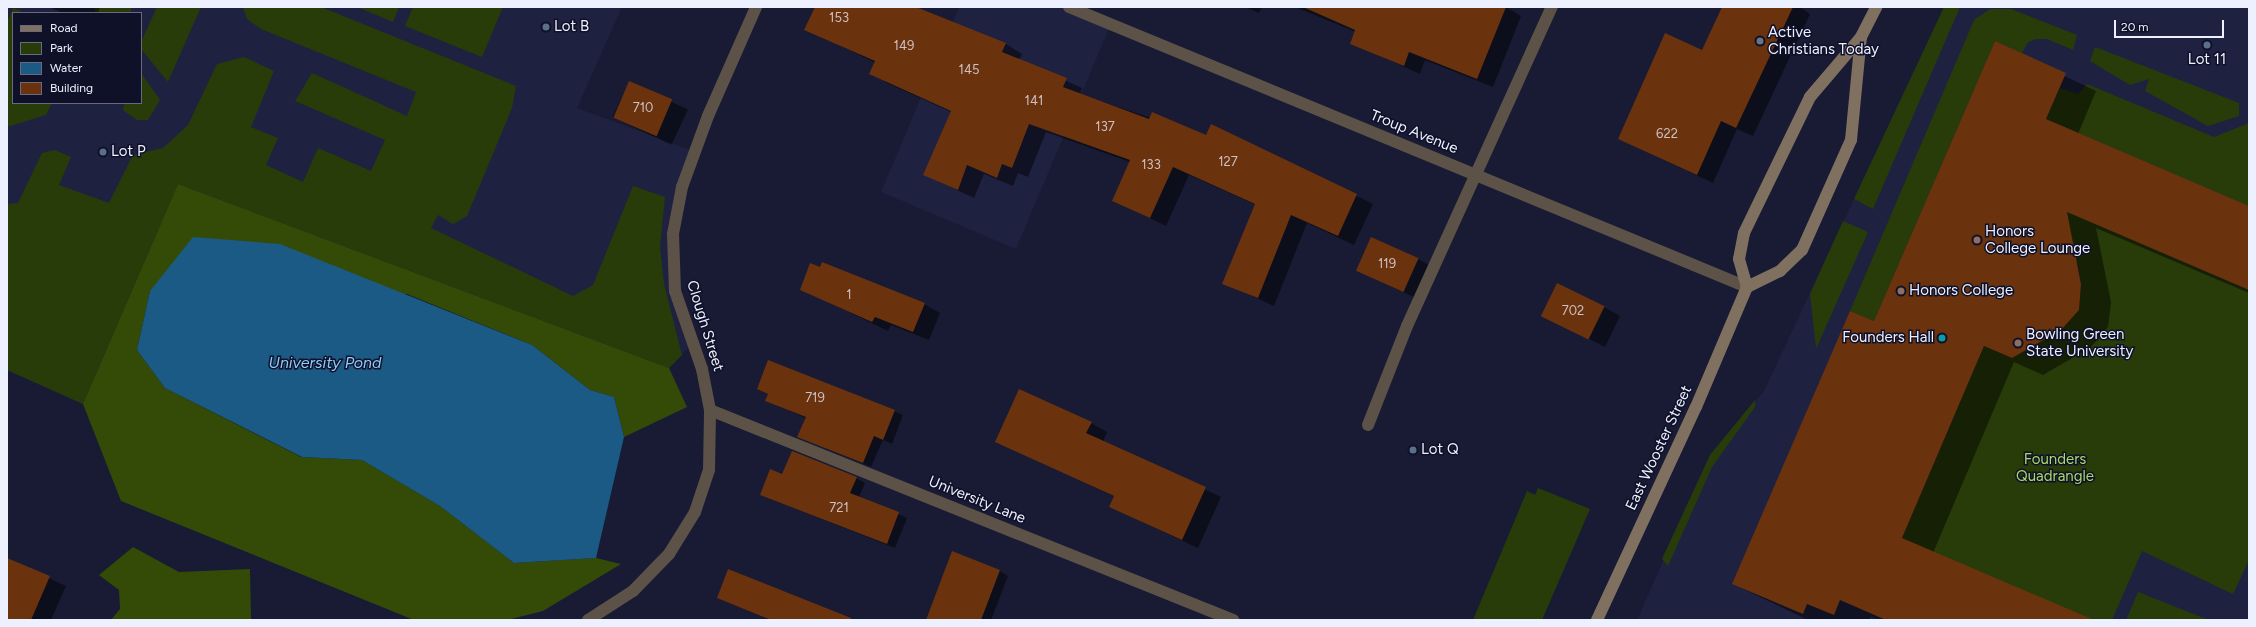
<!DOCTYPE html>
<html>
<head>
<meta charset="utf-8">
<style>
	body { margin:0 }
	#map { position:relative; width:2256px; height:627px; overflow:hidden; background:#181b33; font-family:Figtree,sans-serif }
	div>[style] { position:absolute }
	[style*='--x'] { left:calc(var(--x)*1px); top:calc(var(--y)*1px); width:calc(var(--w)*1px); rotate:calc(var(--a)*1deg) }
	.built>* { inset:0; background:#1e2140 }
	.green>* { inset:0; background:#283c09; transform-origin:0 0 }
	.forest>* { inset:0; background:#334b07 }
	.water>* { inset:0; background:#1a5a85 }
	.shadow>* { inset:0; background:#0007; transform-origin:0 0 }
	.building>* { inset:0; background:#6b320e; transform-origin:0 0 }
	.service>* { height:12px; margin:-6px; padding:0 6px; transform-origin:6px; border-radius:6px; background:#5c5248 }
	.minor>* { height:12px; margin:-6px; padding:0 6px; transform-origin:6px; border-radius:6px; background:#5c5248 }
	.tertiary>* { height:12px; margin:-6px; padding:0 6px; transform-origin:6px; border-radius:6px; background:#5c5248 }
	.secondary>* { height:12px; margin:-6px; padding:0 6px; transform-origin:6px; border-radius:6px; background:#807060 }
	.dots>* { width:11px; height:11px; translate:-50% -50%; box-sizing:border-box; border:2px solid #0f1129; border-radius:50% }
	span { translate:-50% -50%; white-space:nowrap; text-align:center; line-height:1.15; -webkit-text-stroke:3px #0f1129; paint-order:stroke }
	.number-label { font-size:13px; color:#ccc0c2 }
	.number-label span { -webkit-text-stroke-width:0 }
	.poi-label { font-size:15px; color:#edf0fe }
	.left { translate:0 -50%; text-align:left }
	.right { translate:-100% -50%; text-align:right }
	.street-label { font-size:15px; color:#edf0fe }
	.park-label { font-size:15px; color:#a9d96b }
	.water-label { font-size:16px; color:#91cbfa; font-style:italic }
	.frame { position:absolute; inset:0; border:8px solid #edf0fe; pointer-events:none }
	.legend { position:absolute; left:12px; top:12px; width:130px; height:92px; box-sizing:border-box; background:#0f1129; border:1px solid #686a7e; margin:0; padding:5px 7px; list-style:none; font-size:12px; color:#edf0fe }
	.legend li { display:flex; align-items:center; gap:8px; height:20px }
	.legend b { width:20px; border:1px solid #686a7e }
	.scale { position:absolute; left:2114px; top:20px; width:110px; height:18px; box-sizing:border-box; border:2px solid #edf0fe; border-top:0; padding-left:5px; font-size:12px; line-height:14px; white-space:nowrap; color:#edf0fe; -webkit-text-stroke:3px #0f1129; paint-order:stroke }
</style>
</head>
<body>
<div id="map">
	<div class="built">
		<i style="clip-path:polygon(evenodd,7px 7px,622px 7px,577px 108px,696px 152px,672px 264px,693px 343px,669px 368px,178px 184px,83px 404px,7px 370px,7px 7px,13px 13px,141px 13px,141px 103px,13px 103px,13px 13px)"></i>
		<i style="clip-path:polygon(959px 7px,1069px 7px,1111px 24px,1016px 249px,881px 192px)"></i>
		<i style="clip-path:polygon(1944px 7px,2249px 7px,2249px 620px,1637px 620px,1710px 455px,1764px 391px)"></i>
	</div>
	<div class="green">
		<i style="left:95px;top:7px;width:36px;height:7px"></i>
		<i style="clip-path:polygon(157px 7px,201px 7px,168px 82px,141px 49px,141px 42px)"></i>
		<i style="clip-path:polygon(243px 7px,321px 7px,516px 86px,512px 108px,467px 216px,453px 224px,438px 215px,431px 228px,573px 296px,593px 285px,633px 186px,665px 197px,660px 246px,664px 284px,682px 355px,669px 368px,178px 184px,83px 404px,7px 370px,7px 204px,18px 203px,42px 153px,55px 150px,71px 157px,59px 185px,109px 203px,133px 155px,163px 148px,188px 125px,217px 64px,244px 57px,274px 71px,251px 127px,278px 138px,266px 165px,303px 182px,318px 148px,371px 171px,385px 140px,295px 101px,312px 73px,407px 116px,416px 92px,261px 29px,247px 19px)"></i>
		<i style="clip-path:polygon(357px 7px,399px 7px,393px 22px)"></i>
		<i style="clip-path:polygon(413px 7px,503px 7px,482px 57px,405px 26px)"></i>
		<i style="clip-path:polygon(1944px 7px,1960px 7px,1873px 209px,1854px 199px)"></i>
		<i style="clip-path:polygon(13px 8px,25px 13px,13px 13px,13px 103px,52px 103px,46px 115px,10px 126px,7px 125px,7px 22px)"></i>
		<i style="clip-path:polygon(1990px 9px,2011px 9px,2077px 35px,2073px 50px,2047px 39px,2036px 39px,2028px 42px,2022px 53px,1995px 41px,1874px 321px,1850px 311px,1974px 20px)"></i>
		<i style="clip-path:polygon(2095px 47px,2239px 103px,2239px 116px,2208px 126px,2145px 91px,2149px 79px,2130px 85px,2090px 61px)"></i>
		<i style="clip-path:polygon(141px 73px,160px 100px,148px 120px,137px 120px,123px 110px,124px 103px,141px 103px)"></i>
		<i style="clip-path:polygon(2087px 84px,2214px 137px,2249px 123px,2249px 206px,2046px 119px,2060px 88px,2078px 94px)"></i>
		<i style="clip-path:polygon(2063px 210px,2249px 290px,2249px 560px,2233px 594px,2142px 551px,2112px 620px,2069px 620px,1902px 538px,1984px 346px,2012px 358px,2061px 330px,2079px 309px,2081px 284px,2078px 265px,2066px 248px)"></i>
		<i style="clip-path:polygon(1843px 221px,1868px 232px,1816px 349px,1810px 294px)"></i>
		<i style="clip-path:polygon(1755px 400px,1755px 407px,1712px 467px,1668px 566px,1662px 559px,1710px 455px)"></i>
		<i style="clip-path:polygon(1538px 488px,1590px 509px,1542px 620px,1473px 620px,1527px 491px,1535px 495px)"></i>
		<i style="clip-path:polygon(2138px 592px,2209px 620px,2126px 620px)"></i>
	</div>
	<div class="forest">
		<i style="clip-path:polygon(178px 184px,669px 368px,687px 407px,624px 437px,614px 397px,590px 390px,532px 345px,407px 294px,150px 291px,137px 350px,165px 388px,301px 457px,362px 460px,440px 506px,514px 563px,596px 558px,621px 564px,543px 611px,507px 620px,414px 620px,121px 501px,83px 404px)"></i>
		<i style="clip-path:polygon(133px 547px,179px 572px,250px 569px,251px 620px,111px 620px,120px 609px,119px 590px,99px 575px)"></i>
	</div>
	<div class="water">
		<i style="clip-path:polygon(193px 237px,280px 244px,532px 345px,590px 390px,614px 397px,624px 437px,596px 558px,514px 563px,440px 506px,362px 460px,302px 457px,165px 388px,137px 350px,150px 291px)"></i>
	</div>
	<div class="shadow">
		<i style="clip-path:polygon(49px 7px,100px 7px,98px 13px,63px 13px)"></i>
		<i style="clip-path:polygon(816px 7px,915px 7px,1006px 44px,1022px 54px,1019px 60px,1082px 88px,1080px 94px,1207px 137px,1212px 126px,1373px 204px,1354px 245px,1307px 223px,1274px 306px,1224px 283px,1256px 205px,1189px 175px,1166px 226px,1113px 200px,1130px 162px,1046px 132px,1028px 177px,1018px 173px,1013px 186px,984px 174px,974px 198px,925px 175px,951px 112px,887px 83px,871px 73px,876px 63px,806px 29px)"></i>
		<i style="clip-path:polygon(1245px 7px,1262px 7px,1259px 13px)"></i>
		<i style="clip-path:polygon(1295px 7px,1506px 7px,1521px 16px,1493px 87px,1425px 60px,1420px 74px,1351px 43px,1356px 32px)"></i>
		<i style="clip-path:polygon(1723px 7px,1800px 7px,1810px 14px,1753px 136px,1737px 129px,1713px 183px,1619px 139px,1703px 51px)"></i>
		<i style="clip-path:polygon(1995px 43px,2096px 91px,2078px 134px,2249px 207px,2249px 293px,2096px 228px,2111px 302px,2108px 327px,2091px 347px,2043px 375px,2014px 362px,1933px 553px,2086px 620px,1878px 620px,1871px 617px,1869px 620px,1808px 620px,1733px 584px,1875px 323px)"></i>
		<i style="left:629px;top:82px;width:65px;height:39px;rotate:25deg"></i>
		<i style="clip-path:polygon(1418px 259px,1434px 268px,1420px 300px,1356px 270px)"></i>
		<i style="clip-path:polygon(801px 289px,924px 304px,940px 313px,929px 340px,891px 325px,888px 331px)"></i>
		<i style="clip-path:polygon(1604px 307px,1620px 316px,1605px 347px,1542px 315px)"></i>
		<i style="clip-path:polygon(758px 389px,894px 411px,903px 415px,892px 444px,883px 440px,871px 467px,799px 437px,806px 418px,766px 401px,769px 395px)"></i>
		<i style="clip-path:polygon(1091px 423px,1107px 432px,1103px 442px,1221px 497px,1198px 548px,1110px 507px,1115px 497px,996px 441px)"></i>
		<i style="clip-path:polygon(782px 475px,856px 478px,865px 483px,859px 497px,907px 518px,895px 548px,761px 495px)"></i>
		<i style="clip-path:polygon(7px 559px,66px 586px,51px 620px,7px 620px)"></i>
		<i style="clip-path:polygon(729px 571px,853px 620px,770px 620px,718px 598px)"></i>
		<i style="clip-path:polygon(1000px 571px,1008px 576px,991px 620px,931px 620px)"></i>
	</div>
	<div class="building">
		<i style="clip-path:polygon(815px 7px,916px 7px,1006px 43px,1002px 52px,1067px 78px,1063px 87px,1149px 119px,1152px 112px,1206px 135px,1211px 124px,1357px 194px,1338px 236px,1291px 215px,1258px 298px,1222px 284px,1255px 204px,1173px 167px,1150px 218px,1112px 201px,1130px 160px,1029px 124px,1012px 168px,1002px 164px,997px 178px,967px 165px,958px 190px,923px 175px,951px 111px,869px 74px,875px 61px,804px 30px)"></i>
		<i style="clip-path:polygon(1303px 7px,1506px 7px,1477px 79px,1409px 52px,1404px 66px,1350px 44px,1355px 30px)"></i>
		<i style="clip-path:polygon(1722px 7px,1793px 7px,1736px 128px,1721px 121px,1697px 175px,1618px 139px,1665px 33px,1702px 50px)"></i>
		<i style="clip-path:polygon(1995px 41px,2066px 73px,2046px 119px,2249px 206px,2249px 290px,2067px 212px,2081px 284px,2079px 310px,2061px 330px,2012px 358px,1984px 346px,1902px 538px,2094px 620px,1886px 620px,1840px 600px,1834px 615px,1807px 604px,1803px 614px,1732px 584px,1850px 311px,1874px 321px)"></i>
		<i style="left:629px;top:81px;width:47px;height:40px;rotate:23deg"></i>
		<i style="left:1371px;top:237px;width:52px;height:37px;rotate:24deg"></i>
		<i style="clip-path:polygon(822px 262px,925px 303px,913px 332px,875px 317px,872px 322px,800px 290px,810px 263px,820px 267px)"></i>
		<i style="left:1557px;top:283px;width:53px;height:37px;rotate:26deg"></i>
		<i style="clip-path:polygon(768px 360px,895px 410px,883px 440px,874px 436px,863px 463px,797px 437px,806px 417px,765px 401px,768px 394px,757px 389px)"></i>
		<i style="clip-path:polygon(1019px 389px,1092px 422px,1086px 433px,1206px 487px,1182px 540px,1109px 507px,1114px 496px,995px 442px)"></i>
		<i style="clip-path:polygon(792px 451px,857px 477px,850px 493px,899px 512px,887px 544px,760px 495px,770px 469px,782px 474px)"></i>
		<i style="clip-path:polygon(952px 551px,1000px 570px,981px 620px,926px 620px)"></i>
		<i style="clip-path:polygon(7px 558px,50px 576px,31px 620px,7px 620px)"></i>
		<i style="clip-path:polygon(728px 569px,851px 618px,851px 620px,771px 620px,717px 598px)"></i>
	</div>
	<div class="service">
		<i style="--x:1368;--y:425;--w:106;--a:-68.5"></i>
		<i style="--x:1407;--y:326;--w:350;--a:-65.6"></i>
	</div>
	<div class="minor">
		<i style="--x:1069;--y:7;--w:734;--a:22.44"></i>
		<i style="--x:710;--y:410;--w:564;--a:21.88"></i>
	</div>
	<div class="tertiary">
		<i style="--x:588;--y:620;--w:54;--a:-32.8"></i>
		<i style="--x:633;--y:591;--w:52;--a:-45.8"></i>
		<i style="--x:669;--y:554;--w:49;--a:-58.2"></i>
		<i style="--x:695;--y:512;--w:44;--a:-71.6"></i>
		<i style="--x:709;--y:470;--w:60;--a:-89"></i>
		<i style="--x:710;--y:410;--w:42;--a:-101"></i>
		<i style="--x:702;--y:369;--w:83;--a:-109.1"></i>
		<i style="--x:675;--y:291;--w:57;--a:-92"></i>
		<i style="--x:673;--y:234;--w:48;--a:-79.2"></i>
		<i style="--x:682;--y:187;--w:76;--a:-69.9"></i>
		<i style="--x:708;--y:116;--w:119;--a:-66.2"></i>
	</div>
	<div class="secondary">
		<i style="--x:1747;--y:287;--w:37;--a:-26"></i>
		<i style="--x:1780;--y:271;--w:30;--a:-44"></i>
		<i style="--x:1802;--y:250;--w:120;--a:-66"></i>
		<i style="--x:1851;--y:140;--w:103;--a:-84.5"></i>
		<i style="--x:1597;--y:620;--w:235;--a:-65.1"></i>
		<i style="--x:1696;--y:407;--w:130;--a:-67"></i>
		<i style="--x:1747;--y:287;--w:29;--a:-106"></i>
		<i style="--x:1739;--y:259;--w:26;--a:-79"></i>
		<i style="--x:1744;--y:233;--w:151;--a:-64.1"></i>
		<i style="--x:1810;--y:97;--w:79;--a:-49.6"></i>
		<i style="--x:1861;--y:37;--w:34;--a:-63"></i>
	</div>
	<div class="dots">
		<i style="left:546px;top:27px;background:#5c6f8a"></i>
		<i style="left:1760px;top:41px;background:#6b7280"></i>
		<i style="left:2207px;top:45px;background:#5c6f8a"></i>
		<i style="left:103px;top:152px;background:#5c6f8a"></i>
		<i style="left:1977px;top:240px;background:#8d6e63"></i>
		<i style="left:1901px;top:291px;background:#8d6e63"></i>
		<i style="left:1942px;top:338px;background:#0f9aa8"></i>
		<i style="left:2018px;top:343px;background:#8d6e63"></i>
		<i style="left:1413px;top:450px;background:#5c6f8a"></i>
	</div>
	<div class="number-label">
		<span style="left:839px;top:18px">153</span>
		<span style="left:904px;top:46px">149</span>
		<span style="left:969px;top:70px">145</span>
		<span style="left:1034px;top:101px">141</span>
		<span style="left:643px;top:108px">710</span>
		<span style="left:1105px;top:127px">137</span>
		<span style="left:1667px;top:134px">622</span>
		<span style="left:1228px;top:162px">127</span>
		<span style="left:1151px;top:165px">133</span>
		<span style="left:1387px;top:264px">119</span>
		<span style="left:849px;top:295px">1</span>
		<span style="left:1573px;top:311px">702</span>
		<span style="left:815px;top:398px">719</span>
		<span style="left:839px;top:508px">721</span>
	</div>
	<div class="poi-label">
		<span class="left" style="left:554px;top:27px">Lot B</span>
		<span class="left" style="left:1768px;top:41px">Active<br>Christians Today</span>
		<span style="left:2207px;top:60px">Lot 11</span>
		<span class="left" style="left:111px;top:152px">Lot P</span>
		<span class="left" style="left:1985px;top:240px">Honors<br>College Lounge</span>
		<span class="left" style="left:1909px;top:291px">Honors College</span>
		<span class="left" style="left:2026px;top:343px">Bowling Green<br>State University</span>
		<span class="right" style="left:1934px;top:338px">Founders Hall</span>
		<span class="left" style="left:1421px;top:450px">Lot Q</span>
	</div>
	<div class="street-label">
		<span style="left:1414px;top:132px;rotate:22deg">Troup Avenue</span>
		<span style="left:705px;top:326px;rotate:73deg">Clough Street</span>
		<span style="left:1659px;top:448px;rotate:-65deg">East Wooster Street</span>
		<span style="left:977px;top:500px;rotate:22deg">University Lane</span>
	</div>
	<div class="park-label">
		<span style="left:2055px;top:468px">Founders<br>Quadrangle</span>
	</div>
	<div class="water-label">
		<span style="left:325px;top:363px">University Pond</span>
	</div>
	<div class="frame"></div>
	<ul class="legend">
	<li><b style="height:5px;background:#807060"></b>Road</li>
	<li><b style="height:11px;background:#283c09"></b>Park</li>
	<li><b style="height:11px;background:#1a5a85"></b>Water</li>
	<li><b style="height:11px;background:#6b320e"></b>Building</li>
	</ul>
	<div class="scale">20 m</div>
</div>
</body>
</html>
